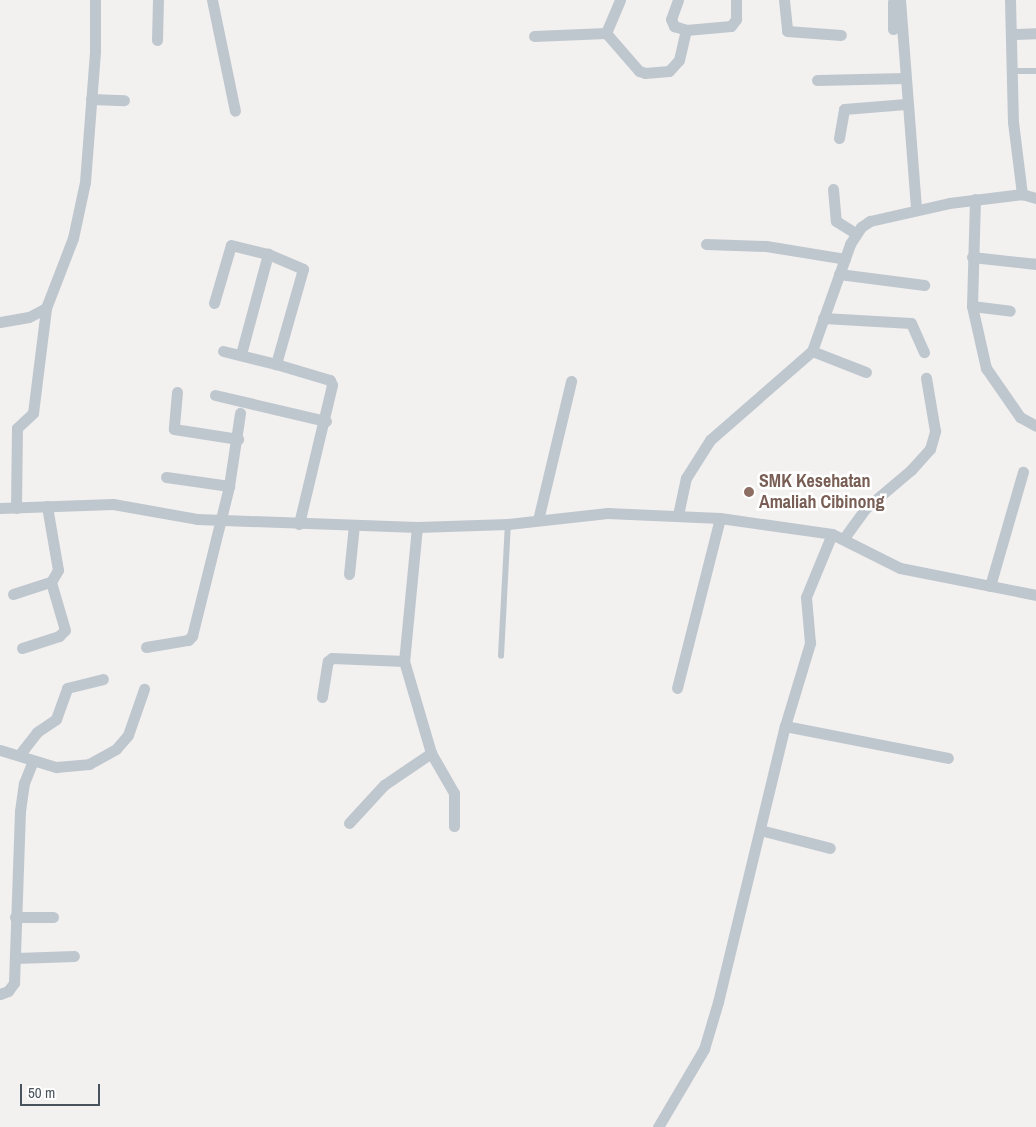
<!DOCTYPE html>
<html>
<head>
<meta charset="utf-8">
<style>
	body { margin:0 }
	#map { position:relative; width:1036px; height:1127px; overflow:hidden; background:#f3f0f0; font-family:"Archivo Narrow",sans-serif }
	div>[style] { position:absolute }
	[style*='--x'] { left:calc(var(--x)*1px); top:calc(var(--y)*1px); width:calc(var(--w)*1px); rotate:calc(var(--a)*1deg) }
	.service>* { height:5.5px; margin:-2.75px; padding:0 2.75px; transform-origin:2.75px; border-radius:2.75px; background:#bfc7ce }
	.minor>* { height:11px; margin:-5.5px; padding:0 5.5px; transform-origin:5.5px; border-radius:5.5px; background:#bfc7ce }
	.dots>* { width:14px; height:14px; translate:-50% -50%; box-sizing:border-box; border:2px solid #fff; border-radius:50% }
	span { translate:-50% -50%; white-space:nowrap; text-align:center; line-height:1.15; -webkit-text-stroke:5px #fff; paint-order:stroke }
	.education-label { font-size:18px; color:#785e54; font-weight:700 }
	.left { translate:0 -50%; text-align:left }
	.scale { position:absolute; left:20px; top:1084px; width:80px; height:22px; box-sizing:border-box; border:2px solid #49535d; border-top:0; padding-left:6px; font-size:15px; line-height:18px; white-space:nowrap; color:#49535d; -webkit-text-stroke:4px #fff; paint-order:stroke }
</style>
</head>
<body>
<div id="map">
	<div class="service">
		<i style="--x:1014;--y:71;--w:22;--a:0"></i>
		<i style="--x:501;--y:656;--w:132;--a:-87"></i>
	</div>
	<div class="minor">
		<i style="--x:212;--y:0;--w:113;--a:78.3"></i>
		<i style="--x:678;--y:0;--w:20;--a:110"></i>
		<i style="--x:671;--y:19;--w:8;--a:67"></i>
		<i style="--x:674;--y:26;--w:13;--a:18"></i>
		<i style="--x:686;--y:30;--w:45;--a:-5.1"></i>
		<i style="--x:731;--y:26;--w:9;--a:-54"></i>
		<i style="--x:736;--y:19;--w:19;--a:-90"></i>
		<i style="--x:784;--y:0;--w:31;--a:84"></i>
		<i style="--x:787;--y:31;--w:54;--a:4.2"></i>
		<i style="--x:900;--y:0;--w:210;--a:85.6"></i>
		<i style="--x:1010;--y:0;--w:122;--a:88.6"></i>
		<i style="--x:1013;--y:122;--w:73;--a:82.9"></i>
		<i style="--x:893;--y:29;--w:27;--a:-90"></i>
		<i style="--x:606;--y:33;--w:50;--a:49"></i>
		<i style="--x:639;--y:71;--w:6;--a:18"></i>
		<i style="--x:645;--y:73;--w:24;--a:-5"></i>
		<i style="--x:669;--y:71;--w:15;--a:-48"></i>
		<i style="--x:679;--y:60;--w:31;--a:-77"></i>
		<i style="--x:606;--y:33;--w:36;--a:-67"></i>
		<i style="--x:1013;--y:34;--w:23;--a:-2"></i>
		<i style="--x:534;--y:36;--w:72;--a:-2.4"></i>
		<i style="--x:157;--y:40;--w:40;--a:-88.6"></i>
		<i style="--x:817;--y:80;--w:88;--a:-1.3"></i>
		<i style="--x:91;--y:99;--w:33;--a:2"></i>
		<i style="--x:839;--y:138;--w:29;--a:-80"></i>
		<i style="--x:844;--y:109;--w:62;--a:-4.6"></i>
		<i style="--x:833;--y:189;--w:32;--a:85"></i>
		<i style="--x:836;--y:221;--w:22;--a:32"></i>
		<i style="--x:975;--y:199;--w:107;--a:91.6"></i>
		<i style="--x:972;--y:306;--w:64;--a:77.3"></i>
		<i style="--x:986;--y:368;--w:60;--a:55.2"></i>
		<i style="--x:1020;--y:417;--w:18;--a:29"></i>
		<i style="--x:706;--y:244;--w:60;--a:1.9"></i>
		<i style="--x:766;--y:246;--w:80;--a:9.3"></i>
		<i style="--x:972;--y:257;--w:64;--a:6.2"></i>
		<i style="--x:839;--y:274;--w:86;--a:7.4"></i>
		<i style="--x:214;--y:303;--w:60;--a:-73.7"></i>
		<i style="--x:231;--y:245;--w:38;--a:14"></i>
		<i style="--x:268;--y:254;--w:38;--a:23"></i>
		<i style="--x:303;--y:269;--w:99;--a:105.9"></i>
		<i style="--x:276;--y:364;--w:56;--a:16.5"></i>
		<i style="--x:330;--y:380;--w:5;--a:68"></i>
		<i style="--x:332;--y:385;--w:143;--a:103.4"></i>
		<i style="--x:972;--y:306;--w:38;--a:7"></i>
		<i style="--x:823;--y:318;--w:88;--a:3.3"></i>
		<i style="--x:911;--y:323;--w:32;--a:66"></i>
		<i style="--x:0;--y:322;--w:29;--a:-10"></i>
		<i style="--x:29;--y:317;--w:19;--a:-28"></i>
		<i style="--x:223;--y:351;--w:55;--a:13.8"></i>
		<i style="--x:812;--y:351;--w:58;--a:21.3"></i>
		<i style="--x:241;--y:354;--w:104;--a:-74.9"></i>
		<i style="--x:177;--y:392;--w:37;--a:95"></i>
		<i style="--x:174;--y:429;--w:65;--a:8.9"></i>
		<i style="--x:215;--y:395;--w:114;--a:13.2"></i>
		<i style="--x:166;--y:477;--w:64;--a:8.1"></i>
		<i style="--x:0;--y:508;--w:113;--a:-2"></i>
		<i style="--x:113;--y:504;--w:85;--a:10.1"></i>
		<i style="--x:197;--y:519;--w:220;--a:2.1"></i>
		<i style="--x:417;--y:527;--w:91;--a:-1.9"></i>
		<i style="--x:508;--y:524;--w:100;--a:-6.3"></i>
		<i style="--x:607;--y:513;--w:113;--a:2.5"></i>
		<i style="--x:720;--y:518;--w:113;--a:8.1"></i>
		<i style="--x:832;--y:534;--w:76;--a:26.6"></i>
		<i style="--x:900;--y:568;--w:139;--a:11.2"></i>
		<i style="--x:16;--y:508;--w:80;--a:-89.3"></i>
		<i style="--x:17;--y:428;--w:22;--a:-43"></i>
		<i style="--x:33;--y:413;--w:106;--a:-82.9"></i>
		<i style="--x:46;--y:308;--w:75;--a:-68.9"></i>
		<i style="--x:73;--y:238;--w:57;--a:-77.9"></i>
		<i style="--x:85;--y:182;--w:131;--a:-85.6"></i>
		<i style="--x:95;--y:51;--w:51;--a:-90"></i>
		<i style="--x:678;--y:515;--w:38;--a:-78"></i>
		<i style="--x:686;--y:478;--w:45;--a:-57.7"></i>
		<i style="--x:710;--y:440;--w:135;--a:-41.1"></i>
		<i style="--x:812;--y:351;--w:114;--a:-70.4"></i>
		<i style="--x:850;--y:244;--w:20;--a:-57"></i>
		<i style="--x:861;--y:227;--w:11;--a:-34"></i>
		<i style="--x:870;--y:221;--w:81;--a:-12.8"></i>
		<i style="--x:949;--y:203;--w:74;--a:-7"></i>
		<i style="--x:1022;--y:194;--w:15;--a:16"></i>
		<i style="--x:538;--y:520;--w:143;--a:-76.6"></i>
		<i style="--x:417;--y:527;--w:135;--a:95.5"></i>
		<i style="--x:404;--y:661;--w:96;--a:73.6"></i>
		<i style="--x:431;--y:753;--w:46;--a:60.1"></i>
		<i style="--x:454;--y:793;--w:33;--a:90"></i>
		<i style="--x:844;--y:538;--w:37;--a:-54"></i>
		<i style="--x:866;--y:508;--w:59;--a:-40.2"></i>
		<i style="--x:911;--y:470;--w:28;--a:-48"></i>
		<i style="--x:930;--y:449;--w:19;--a:-74"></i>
		<i style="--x:935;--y:431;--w:54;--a:-99.6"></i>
		<i style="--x:349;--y:574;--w:49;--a:-84.2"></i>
		<i style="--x:990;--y:586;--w:119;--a:-73.9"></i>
		<i style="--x:13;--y:594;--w:40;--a:-18"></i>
		<i style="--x:146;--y:647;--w:43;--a:-9.5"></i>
		<i style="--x:188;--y:640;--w:6;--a:-45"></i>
		<i style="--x:192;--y:636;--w:154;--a:-76.1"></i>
		<i style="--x:229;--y:486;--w:74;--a:-81.4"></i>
		<i style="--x:22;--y:648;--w:39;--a:-18"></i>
		<i style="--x:59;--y:636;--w:8;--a:-45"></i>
		<i style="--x:65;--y:630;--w:50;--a:-106.3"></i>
		<i style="--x:51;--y:582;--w:14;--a:-60"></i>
		<i style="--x:58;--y:570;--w:65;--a:-99.8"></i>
		<i style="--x:677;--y:688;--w:175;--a:-75.8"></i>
		<i style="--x:322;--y:697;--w:36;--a:-81"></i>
		<i style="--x:328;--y:661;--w:5;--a:-37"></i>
		<i style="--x:332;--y:658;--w:72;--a:2.4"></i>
		<i style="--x:785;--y:726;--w:166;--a:11.1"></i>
		<i style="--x:0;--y:750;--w:59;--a:16.9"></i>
		<i style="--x:56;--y:767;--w:33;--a:-5"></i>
		<i style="--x:89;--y:764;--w:31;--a:-29"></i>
		<i style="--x:116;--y:749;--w:18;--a:-49"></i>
		<i style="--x:128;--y:735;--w:49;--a:-70.8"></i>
		<i style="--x:20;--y:754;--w:28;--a:-52"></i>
		<i style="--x:37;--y:732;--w:23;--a:-34"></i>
		<i style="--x:56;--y:719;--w:33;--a:-70"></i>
		<i style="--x:67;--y:688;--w:37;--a:-14"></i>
		<i style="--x:349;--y:823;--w:52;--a:-47.4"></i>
		<i style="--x:384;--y:785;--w:57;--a:-34.2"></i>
		<i style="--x:760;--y:830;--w:72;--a:14.4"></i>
		<i style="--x:15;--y:917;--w:38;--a:0"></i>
		<i style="--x:16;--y:958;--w:58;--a:-2"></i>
		<i style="--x:0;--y:994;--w:9;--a:-21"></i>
		<i style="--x:8;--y:991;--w:10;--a:-53"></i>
		<i style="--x:14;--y:983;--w:172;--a:-88"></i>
		<i style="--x:20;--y:811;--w:28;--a:-82"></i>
		<i style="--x:24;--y:783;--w:24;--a:-68"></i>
		<i style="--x:658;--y:1127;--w:91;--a:-59.5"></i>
		<i style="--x:704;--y:1049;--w:49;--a:-73.4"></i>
		<i style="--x:718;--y:1002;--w:284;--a:-76.4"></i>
		<i style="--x:785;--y:726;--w:87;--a:-73.2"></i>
		<i style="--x:810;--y:643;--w:46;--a:-95"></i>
		<i style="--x:806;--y:597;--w:68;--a:-67.6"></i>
	</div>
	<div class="dots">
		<i style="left:749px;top:492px;background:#8d6e63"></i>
	</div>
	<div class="education-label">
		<span class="left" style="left:759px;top:492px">SMK Kesehatan<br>Amaliah Cibinong</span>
	</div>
	<div class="scale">50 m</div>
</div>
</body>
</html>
